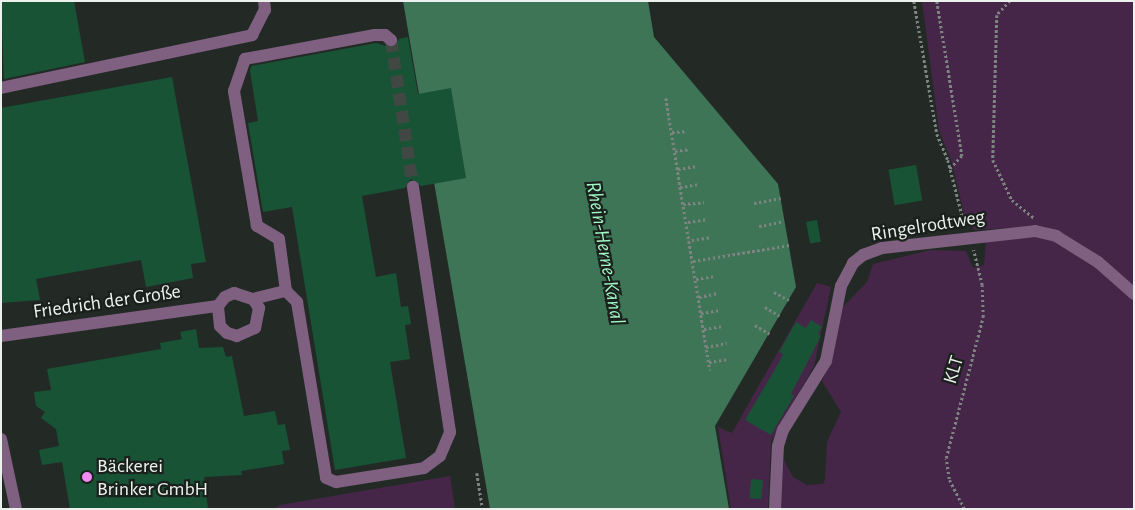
<!DOCTYPE html>
<html>
<head>
<meta charset="utf-8">
<style>
	body { margin:0 }
	#map { position:relative; width:1135px; height:510px; overflow:hidden; background:#232a26; font-family:"Alegreya Sans",sans-serif }
	div>[style] { position:absolute }
	[style*='--x'] { left:calc(var(--x)*1px); top:calc(var(--y)*1px); width:calc(var(--w)*1px); rotate:calc(var(--a)*1deg) }
	.green>* { inset:0; background:#462648 }
	.water>* { inset:0; background:#3d7556 }
	.building>* { inset:0; background:#185336; transform-origin:0 0 }
	.minor-tunnel>* { height:12px; margin-top:-6px; transform-origin:0; background:repeating-linear-gradient(90deg,#414844 0 12px,transparent 0 18px) }
	.path>* { height:2.5px; margin-top:-1.25px; transform-origin:0; background:repeating-linear-gradient(90deg,#7e8481 0 2.5px,transparent 0 5px) }
	.minor>* { height:12px; margin:-6px; padding:0 6px; transform-origin:6px; border-radius:6px; background:#806081 }
	.dots>* { width:14px; height:14px; translate:-50% -50%; box-sizing:border-box; border:2px solid #1a201c; border-radius:50% }
	span { translate:-50% -50%; white-space:nowrap; text-align:center; line-height:1.15; -webkit-text-stroke:4.5px #1a201c; paint-order:stroke }
	.street-label { font-size:20px; color:#ecf1ee }
	.poi-label { font-size:20px; color:#ecf1ee }
	.left { translate:0 -50%; text-align:left }
	.water-label { font-size:21px; color:#a1f7c6; font-style:italic }
	.frame { position:absolute; inset:0; border:2px solid #ecf1ee; pointer-events:none }
</style>
</head>
<body>
<div id="map">
	<div class="green">
		<i style="clip-path:polygon(922px 1px,1134px 1px,1134px 509px,780px 509px,784px 460px,793px 477px,807px 485px,823px 484px,825px 480px,827px 442px,841px 412px,822px 381px,829px 367px,841px 309px,867px 282px,873px 264px,931px 250px,963px 251px,966px 251px,973px 268px,984px 265px,986px 241px,1007px 228px,975px 230px,966px 222px,952px 163px,939px 130px)"></i>
		<i style="clip-path:polygon(817px 283px,831px 287px,814px 366px,771px 441px,768px 509px,731px 509px,718px 427px,732px 433px)"></i>
		<i style="clip-path:polygon(450px 476px,455px 509px,274px 509px,280px 505px)"></i>
	</div>
	<div class="water">
		<i style="clip-path:polygon(403px 1px,648px 1px,654px 37px,778px 184px,796px 287px,715px 426px,729px 509px,490px 509px)"></i>
	</div>
	<div class="building">
		<i style="clip-path:polygon(1px 1px,74px 1px,85px 62px,4px 79px)"></i>
		<i style="clip-path:polygon(408px 37px,418px 94px,451px 88px,466px 178px,421px 186px,411px 179px,405px 188px,362px 196px,376px 277px,396px 273px,401px 307px,408px 306px,411px 324px,405px 325px,410px 359px,390px 362px,406px 458px,335px 470px,292px 207px,263px 212px,248px 123px,258px 121px,250px 71px,251px 66px,376px 43px,393px 48px,399px 39px)"></i>
		<i style="clip-path:polygon(172px 77px,206px 262px,191px 264px,193px 278px,146px 287px,141px 260px,36px 279px,40px 300px,1px 303px,1px 108px)"></i>
		<i style="left:916px;top:165px;width:36px;height:28px;rotate:80deg"></i>
		<i style="left:817px;top:220px;width:22px;height:11px;rotate:80deg"></i>
		<i style="clip-path:polygon(811px 320px,822px 327px,818px 334px,821px 336px,791px 394px,794px 396px,771px 435px,745px 420px,778px 364px,783px 354px,779px 352px,796px 322px,806px 328px)"></i>
		<i style="clip-path:polygon(196px 329px,199px 348px,223px 347px,226px 357px,232px 356px,244px 416px,275px 411px,278px 425px,285px 424px,290px 450px,282px 451px,284px 464px,241px 471px,242px 475px,204px 477px,208px 509px,70px 509px,62px 462px,42px 465px,39px 450px,59px 446px,56px 429px,41px 418px,45px 412px,36px 406px,34px 392px,51px 390px,47px 369px,161px 349px,160px 343px,182px 339px,180px 332px)"></i>
		<i style="left:751px;top:479px;width:12px;height:19px;rotate:5deg"></i>
	</div>
	<div class="minor-tunnel">
		<i style="--x:391;--y:40;--w:149;--a:81.5"></i>
	</div>
	<div class="path">
		<i style="--x:914;--y:1;--w:135;--a:80.2"></i>
		<i style="--x:937;--y:134;--w:28;--a:67"></i>
		<i style="--x:948;--y:160;--w:68;--a:75.6"></i>
		<i style="--x:937;--y:1;--w:157;--a:80.8"></i>
		<i style="--x:962;--y:156;--w:18;--a:133"></i>
		<i style="--x:1010;--y:1;--w:19;--a:133"></i>
		<i style="--x:997;--y:15;--w:145;--a:91.6"></i>
		<i style="--x:993;--y:160;--w:44;--a:64.6"></i>
		<i style="--x:1012;--y:200;--w:28;--a:39"></i>
		<i style="--x:666;--y:98;--w:145;--a:80.9"></i>
		<i style="--x:672;--y:132;--w:15;--a:-4"></i>
		<i style="--x:675;--y:151;--w:15;--a:-8"></i>
		<i style="--x:678;--y:169;--w:19;--a:-9"></i>
		<i style="--x:680;--y:187;--w:20;--a:-9"></i>
		<i style="--x:754;--y:203;--w:27;--a:-10"></i>
		<i style="--x:683;--y:204;--w:21;--a:-5"></i>
		<i style="--x:688;--y:222;--w:18;--a:-9"></i>
		<i style="--x:759;--y:226;--w:25;--a:-11"></i>
		<i style="--x:709;--y:238;--w:20;--a:171"></i>
		<i style="--x:689;--y:241;--w:131;--a:80.8"></i>
		<i style="--x:693;--y:261;--w:98;--a:-9.4"></i>
		<i style="--x:696;--y:279;--w:20;--a:-9"></i>
		<i style="--x:774;--y:292;--w:17;--a:28"></i>
		<i style="--x:699;--y:297;--w:19;--a:-12"></i>
		<i style="--x:765;--y:307;--w:17;--a:31"></i>
		<i style="--x:701;--y:313;--w:20;--a:-9"></i>
		<i style="--x:755;--y:325;--w:17;--a:31"></i>
		<i style="--x:704;--y:329;--w:20;--a:-9"></i>
		<i style="--x:706;--y:347;--w:21;--a:-11"></i>
		<i style="--x:709;--y:362;--w:20;--a:-9"></i>
		<i style="--x:477;--y:473;--w:36;--a:81"></i>
		<i style="--x:964;--y:509;--w:34;--a:-117"></i>
		<i style="--x:949;--y:479;--w:21;--a:-98"></i>
		<i style="--x:946;--y:458;--w:146;--a:-75.3"></i>
		<i style="--x:983;--y:317;--w:32;--a:-92"></i>
		<i style="--x:982;--y:285;--w:36;--a:-104"></i>
	</div>
	<div class="minor">
		<i style="--x:1;--y:88;--w:257;--a:-11.9"></i>
		<i style="--x:252;--y:35;--w:28;--a:-63"></i>
		<i style="--x:265;--y:10;--w:9;--a:-96"></i>
		<i style="--x:286;--y:291;--w:52;--a:-97.7"></i>
		<i style="--x:279;--y:239;--w:26;--a:-149"></i>
		<i style="--x:257;--y:226;--w:137;--a:-99.7"></i>
		<i style="--x:234;--y:91;--w:34;--a:-71"></i>
		<i style="--x:245;--y:59;--w:132;--a:-10.5"></i>
		<i style="--x:375;--y:35;--w:10;--a:0"></i>
		<i style="--x:385;--y:35;--w:8;--a:40"></i>
		<i style="--x:253;--y:299;--w:34;--a:-14"></i>
		<i style="--x:286;--y:291;--w:16;--a:45"></i>
		<i style="--x:297;--y:302;--w:178;--a:80.6"></i>
		<i style="--x:326;--y:478;--w:11;--a:22"></i>
		<i style="--x:336;--y:482;--w:89;--a:-9"></i>
		<i style="--x:424;--y:468;--w:20;--a:-37"></i>
		<i style="--x:440;--y:456;--w:26;--a:-67"></i>
		<i style="--x:450;--y:432;--w:248;--a:-98.6"></i>
		<i style="--x:1;--y:336;--w:219;--a:-7.9"></i>
		<i style="--x:218;--y:306;--w:11;--a:-52"></i>
		<i style="--x:225;--y:297;--w:10;--a:-24"></i>
		<i style="--x:234;--y:293;--w:20;--a:18"></i>
		<i style="--x:253;--y:299;--w:11;--a:56"></i>
		<i style="--x:259;--y:308;--w:20;--a:101"></i>
		<i style="--x:255;--y:328;--w:20;--a:156"></i>
		<i style="--x:237;--y:336;--w:10;--a:-163"></i>
		<i style="--x:227;--y:333;--w:10;--a:-135"></i>
		<i style="--x:220;--y:326;--w:20;--a:-96"></i>
		<i style="--x:1;--y:439;--w:72;--a:77.9"></i>
		<i style="--x:775;--y:509;--w:63;--a:-87.3"></i>
		<i style="--x:778;--y:446;--w:17;--a:-73"></i>
		<i style="--x:783;--y:430;--w:81;--a:-58.1"></i>
		<i style="--x:826;--y:361;--w:76;--a:-78.7"></i>
		<i style="--x:841;--y:286;--w:26;--a:-62"></i>
		<i style="--x:853;--y:263;--w:13;--a:-39"></i>
		<i style="--x:863;--y:255;--w:20;--a:-20"></i>
		<i style="--x:882;--y:248;--w:154;--a:-6.3"></i>
		<i style="--x:1035;--y:231;--w:22;--a:13"></i>
		<i style="--x:1056;--y:236;--w:49;--a:31.8"></i>
		<i style="--x:1098;--y:262;--w:48;--a:41.6"></i>
	</div>
	<div class="dots">
		<i style="left:87px;top:477px;background:#f08bf5"></i>
	</div>
	<div class="street-label">
		<span style="left:928px;top:226px;rotate:-9deg">Ringelrodtweg</span>
		<span style="left:107px;top:302px;rotate:-8deg">Friedrich der Große</span>
		<span style="left:954px;top:370px;rotate:-73deg">KLT</span>
	</div>
	<div class="poi-label">
		<span class="left" style="left:97px;top:478px">Bäckerei<br>Brinker GmbH</span>
	</div>
	<div class="water-label">
		<span style="left:605px;top:253px;rotate:80deg">Rhein-Herne-Kanal</span>
	</div>
	<div class="frame"></div>
</div>
</body>
</html>
